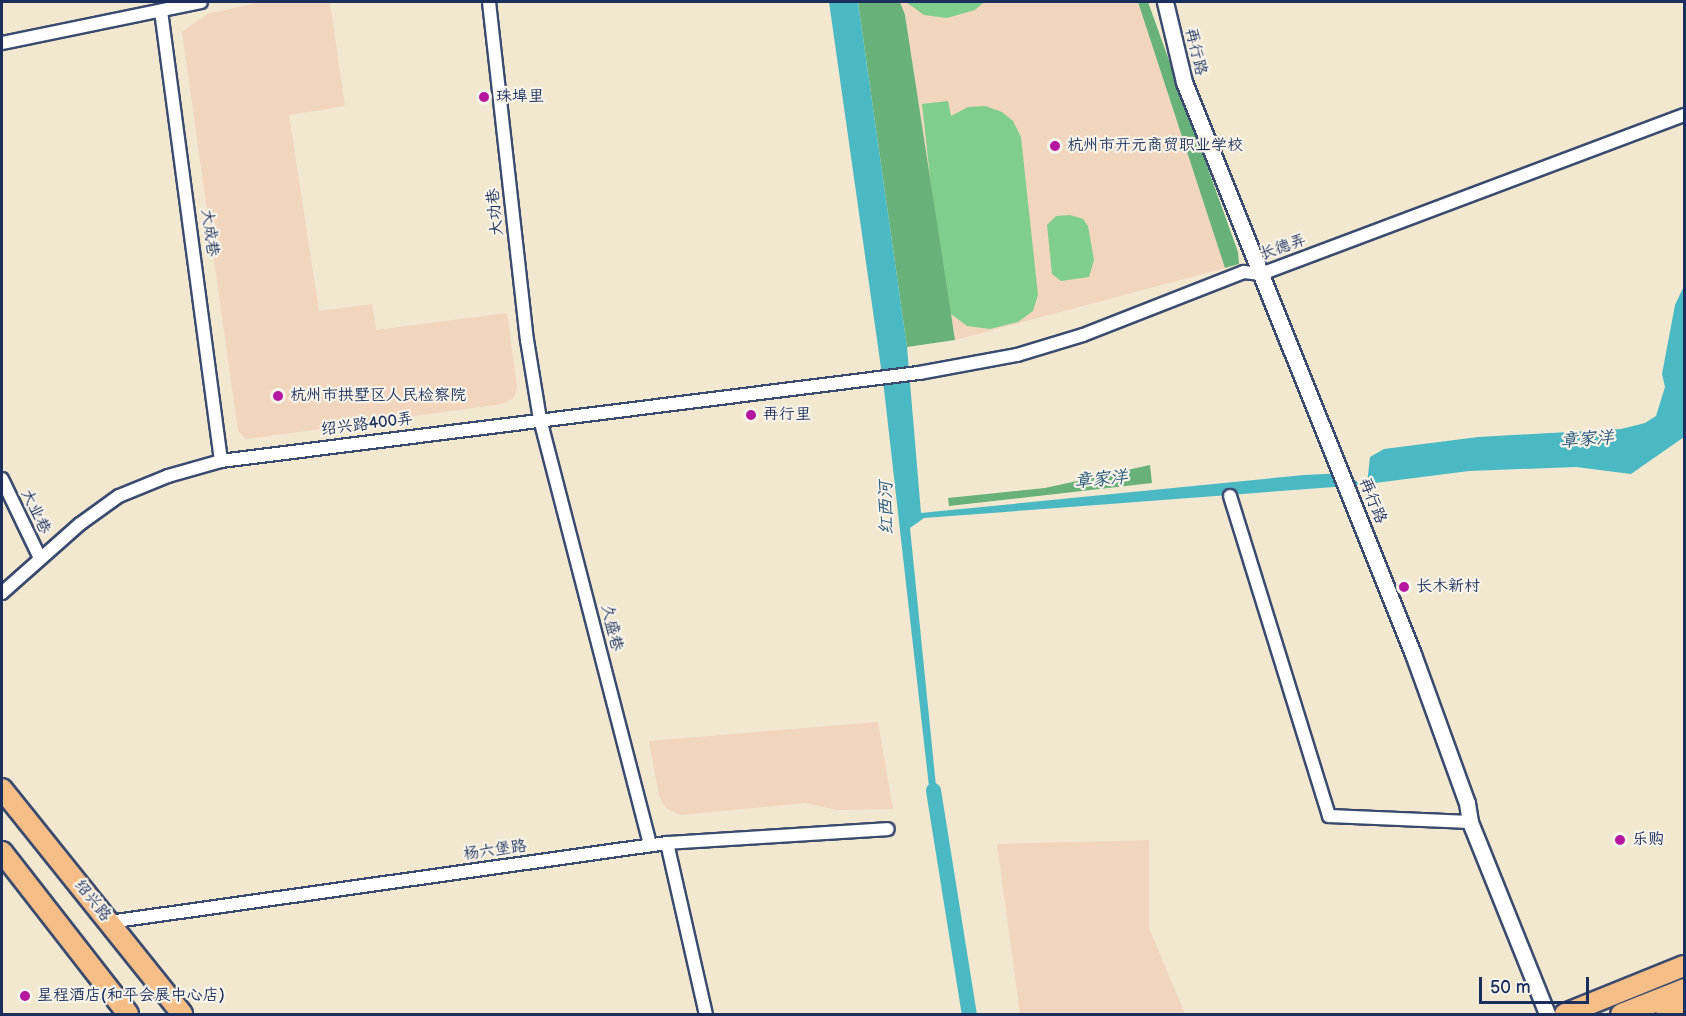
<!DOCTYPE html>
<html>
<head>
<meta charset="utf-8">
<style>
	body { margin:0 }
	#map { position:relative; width:1686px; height:1016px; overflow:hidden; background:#f2e7cf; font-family:"Balsamiq Sans","LXGW WenKai TC",sans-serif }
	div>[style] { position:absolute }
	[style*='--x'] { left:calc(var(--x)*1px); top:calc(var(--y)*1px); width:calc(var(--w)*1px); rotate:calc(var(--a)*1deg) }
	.built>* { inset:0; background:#f1d5bd }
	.green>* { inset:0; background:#80ce8d }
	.forest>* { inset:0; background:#68b178 }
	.water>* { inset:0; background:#4ab9c3 }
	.canal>* { height:15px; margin:-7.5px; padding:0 7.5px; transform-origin:7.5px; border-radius:7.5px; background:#4ab9c3 }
	.roads { filter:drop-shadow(2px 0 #3b4b6f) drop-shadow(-2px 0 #3b4b6f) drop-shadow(0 2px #3b4b6f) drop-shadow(0 -2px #3b4b6f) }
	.minor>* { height:12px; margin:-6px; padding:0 6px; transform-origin:6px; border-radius:6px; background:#fff }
	.tertiary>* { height:15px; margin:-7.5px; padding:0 7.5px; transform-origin:7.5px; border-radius:7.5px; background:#fff }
	.primary>* { height:20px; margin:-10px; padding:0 10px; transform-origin:10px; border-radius:10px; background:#f6be87 }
	.trunk>* { height:21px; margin:-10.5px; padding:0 10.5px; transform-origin:10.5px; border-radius:10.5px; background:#f6be87 }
	.dots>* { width:16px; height:16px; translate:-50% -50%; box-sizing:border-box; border:3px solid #f7f3e8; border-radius:50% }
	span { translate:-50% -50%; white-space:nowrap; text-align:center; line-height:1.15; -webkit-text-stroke:4.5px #f7f3e8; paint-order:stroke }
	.street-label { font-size:16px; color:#1b2f5e }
	.poi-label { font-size:16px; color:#1b2f5e }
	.left { translate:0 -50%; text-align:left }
	.water-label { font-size:18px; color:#29587c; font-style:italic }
	.frame { position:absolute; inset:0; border:3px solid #1b2f5e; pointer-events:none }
	.scale { position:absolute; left:1479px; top:977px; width:110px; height:27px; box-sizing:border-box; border:3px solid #1b2f5e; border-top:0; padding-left:8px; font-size:18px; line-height:21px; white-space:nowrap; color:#1b2f5e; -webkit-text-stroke:4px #f7f3e8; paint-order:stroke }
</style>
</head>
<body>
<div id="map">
	<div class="built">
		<i style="clip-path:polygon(262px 2px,330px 2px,345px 106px,289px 115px,319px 311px,372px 304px,376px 330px,507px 313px,517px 387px,514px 398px,502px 404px,246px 439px,238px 431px,182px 32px,207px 14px)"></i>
		<i style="clip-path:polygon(900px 2px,1138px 2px,1225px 268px,955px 340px,905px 15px)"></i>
		<i style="clip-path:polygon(878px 722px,893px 809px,837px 810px,805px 803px,680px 815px,666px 808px,659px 796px,649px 741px)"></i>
		<i style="clip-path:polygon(1149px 840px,1149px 928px,1185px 1014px,1020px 1014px,997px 844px)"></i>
	</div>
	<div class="green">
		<i style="clip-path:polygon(906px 2px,984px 2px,975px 10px,947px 18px,924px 15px)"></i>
		<i style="clip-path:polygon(948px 101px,951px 116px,968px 107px,985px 106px,1002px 112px,1013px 121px,1021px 137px,1038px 295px,1033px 311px,1018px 322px,990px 329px,967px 326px,951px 314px,943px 295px,922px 104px)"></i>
		<i style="clip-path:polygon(1070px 215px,1083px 219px,1088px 226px,1094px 260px,1089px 277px,1061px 281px,1052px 274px,1047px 225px,1056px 216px)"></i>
	</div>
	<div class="forest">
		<i style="clip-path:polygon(858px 2px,900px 2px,905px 15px,955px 340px,907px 347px)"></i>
		<i style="clip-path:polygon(1138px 2px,1148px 2px,1238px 252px,1239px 264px,1225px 268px)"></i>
		<i style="clip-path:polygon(1150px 465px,1152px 483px,949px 506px,948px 498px,1045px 488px)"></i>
	</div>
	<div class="water">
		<i style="clip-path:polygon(829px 2px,858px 2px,907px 347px,921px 513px,1304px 475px,1346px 473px,1361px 485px,924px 518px,910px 528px,938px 806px,932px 813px,884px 389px)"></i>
		<i style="clip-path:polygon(1684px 286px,1684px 437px,1631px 474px,1576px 467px,1469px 471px,1367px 484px,1370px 457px,1384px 449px,1478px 437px,1621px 429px,1645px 423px,1656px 416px,1665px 387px,1662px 374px,1675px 305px)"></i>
	</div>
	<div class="canal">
		<i style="--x:933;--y:790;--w:227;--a:80.9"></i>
	</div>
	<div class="roads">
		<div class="minor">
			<i style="--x:489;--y:2;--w:340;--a:83.6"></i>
			<i style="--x:527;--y:340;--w:80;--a:80.7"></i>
			<i style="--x:540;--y:419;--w:440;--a:75.5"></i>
			<i style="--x:161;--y:11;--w:454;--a:82.4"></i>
			<i style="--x:2;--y:43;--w:203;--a:-11.6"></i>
			<i style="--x:2;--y:479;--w:88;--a:64.3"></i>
			<i style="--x:1230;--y:496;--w:335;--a:72.8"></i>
			<i style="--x:1329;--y:816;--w:141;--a:2.4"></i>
			<i style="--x:2;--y:593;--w:104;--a:-41.5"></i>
			<i style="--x:80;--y:524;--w:48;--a:-35.7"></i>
			<i style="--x:119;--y:496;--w:53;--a:-22.2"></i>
			<i style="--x:168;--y:476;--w:55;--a:-15.8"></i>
			<i style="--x:221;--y:461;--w:704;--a:-7.19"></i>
			<i style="--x:919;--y:373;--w:100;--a:-10.4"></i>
			<i style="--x:1017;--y:355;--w:69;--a:-16.9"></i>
			<i style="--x:1083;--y:335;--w:173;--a:-21.4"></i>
			<i style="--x:1244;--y:272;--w:17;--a:7"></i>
			<i style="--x:1261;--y:274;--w:452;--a:-20.6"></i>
			<i style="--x:667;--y:843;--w:175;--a:77.2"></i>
			<i style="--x:109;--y:922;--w:564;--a:-8.06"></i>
			<i style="--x:667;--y:843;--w:221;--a:-3.6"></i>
		</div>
		<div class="tertiary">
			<i style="--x:1165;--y:2;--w:82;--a:76.6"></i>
			<i style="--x:1184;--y:82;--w:616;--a:68.18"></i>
			<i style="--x:1413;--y:654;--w:158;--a:70.1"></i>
			<i style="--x:1467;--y:803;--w:19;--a:81"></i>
			<i style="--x:1470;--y:822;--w:207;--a:68.1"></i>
		</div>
		<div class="primary">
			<i style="--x:2;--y:789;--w:288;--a:51.3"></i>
			<i style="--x:2;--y:852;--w:205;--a:52.1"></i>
			<i style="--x:1565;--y:1014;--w:128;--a:-22"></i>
		</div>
		<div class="trunk">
			<i style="--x:1621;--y:1014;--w:68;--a:-21.6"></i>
			<i style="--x:1666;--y:1014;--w:19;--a:-21"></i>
		</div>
	</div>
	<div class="dots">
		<i style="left:484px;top:97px;background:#b5179e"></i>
		<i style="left:1055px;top:146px;background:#b5179e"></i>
		<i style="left:278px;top:396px;background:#b5179e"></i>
		<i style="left:751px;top:415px;background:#b5179e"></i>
		<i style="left:1404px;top:587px;background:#b5179e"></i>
		<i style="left:1620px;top:840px;background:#b5179e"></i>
		<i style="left:25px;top:996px;background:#b5179e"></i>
	</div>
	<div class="street-label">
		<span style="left:1195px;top:52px;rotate:76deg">再行路</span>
		<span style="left:496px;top:212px;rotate:-96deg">大功巷</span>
		<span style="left:209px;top:233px;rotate:82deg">大成巷</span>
		<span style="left:1283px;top:248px;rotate:-19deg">长德弄</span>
		<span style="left:367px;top:425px;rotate:-7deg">绍兴路400弄</span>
		<span style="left:1372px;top:501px;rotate:68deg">再行路</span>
		<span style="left:35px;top:512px;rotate:64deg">大业巷</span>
		<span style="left:611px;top:628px;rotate:76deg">久盛巷</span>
		<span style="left:495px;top:851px;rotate:-8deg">杨六堡路</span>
		<span style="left:92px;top:901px;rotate:51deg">绍兴路</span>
	</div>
	<div class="poi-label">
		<span class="left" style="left:496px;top:97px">珠埠里</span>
		<span class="left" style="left:1067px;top:146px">杭州市开元商贸职业学校</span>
		<span class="left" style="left:290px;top:396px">杭州市拱墅区人民检察院</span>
		<span class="left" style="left:763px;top:415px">再行里</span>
		<span class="left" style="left:1416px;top:587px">长木新村</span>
		<span class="left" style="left:1632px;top:840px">乐购</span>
		<span class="left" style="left:37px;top:996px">星程酒店(和平会展中心店)</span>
	</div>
	<div class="water-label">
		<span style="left:1587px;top:440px;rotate:-4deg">章家洋</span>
		<span style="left:1101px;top:480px;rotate:-5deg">章家洋</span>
		<span style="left:887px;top:508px;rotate:-91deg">红西河</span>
	</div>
	<div class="frame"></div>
	<div class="scale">50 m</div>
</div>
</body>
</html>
